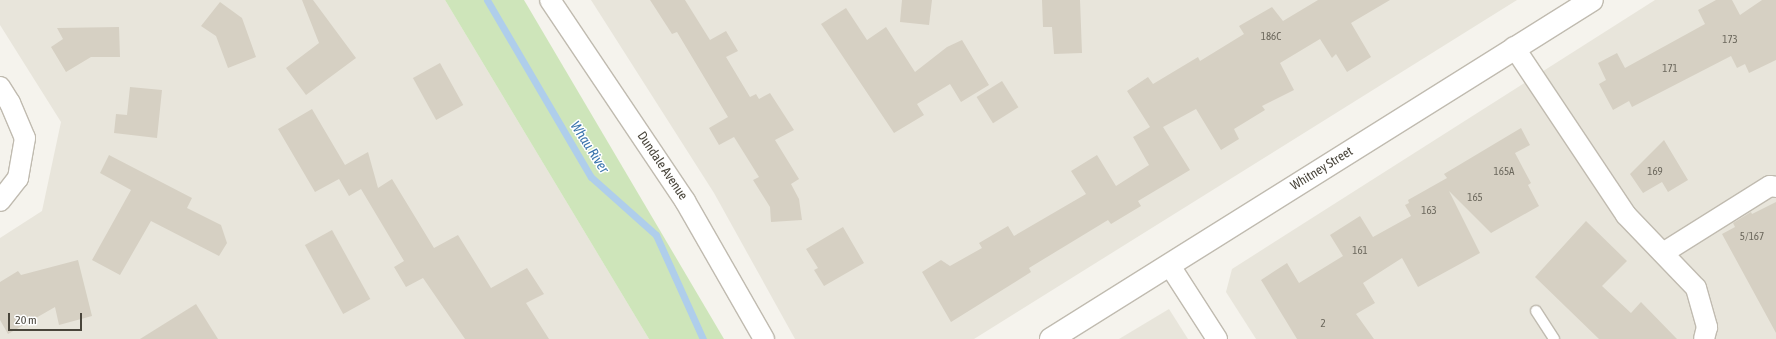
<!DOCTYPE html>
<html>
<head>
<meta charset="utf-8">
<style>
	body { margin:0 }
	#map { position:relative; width:1776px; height:339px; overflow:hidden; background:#f5f3ed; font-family:"Asap Condensed",sans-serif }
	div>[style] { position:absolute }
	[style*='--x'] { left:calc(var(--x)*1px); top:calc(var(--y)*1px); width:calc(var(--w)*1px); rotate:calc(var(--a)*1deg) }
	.residential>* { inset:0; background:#e8e5db }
	.green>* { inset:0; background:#cee5ba }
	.stream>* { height:7px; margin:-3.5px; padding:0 3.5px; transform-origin:3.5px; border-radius:3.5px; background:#afceeb }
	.building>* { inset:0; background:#d6d0c3; transform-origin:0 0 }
	.roads { filter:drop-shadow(1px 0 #c0bbb0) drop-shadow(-1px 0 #c0bbb0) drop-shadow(0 1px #c0bbb0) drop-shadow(0 -1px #c0bbb0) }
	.service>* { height:10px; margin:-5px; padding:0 5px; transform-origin:5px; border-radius:5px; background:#fff }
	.minor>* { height:20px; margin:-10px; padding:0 10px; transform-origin:10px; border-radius:10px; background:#fff }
	.tertiary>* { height:22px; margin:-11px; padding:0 11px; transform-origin:11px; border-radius:11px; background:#fff }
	span { translate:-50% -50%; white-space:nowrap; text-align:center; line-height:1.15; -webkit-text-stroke:3px #fff; paint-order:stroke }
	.number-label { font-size:11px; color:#6c685d }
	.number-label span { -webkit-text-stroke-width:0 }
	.street-label { font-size:13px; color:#49453b }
	.water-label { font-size:14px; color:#3c75ad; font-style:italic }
	.scale { position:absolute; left:8px; top:313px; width:74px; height:18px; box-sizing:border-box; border:2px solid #49453b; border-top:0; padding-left:5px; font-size:12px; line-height:14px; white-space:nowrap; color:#49453b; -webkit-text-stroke:3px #fff; paint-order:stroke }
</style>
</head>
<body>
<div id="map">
	<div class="residential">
		<i style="clip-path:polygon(0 0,445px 0,649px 339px,0 339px,0 238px,42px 211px,61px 122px,0 25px)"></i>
		<i style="clip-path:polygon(591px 0,1517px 0,974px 339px,795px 339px,714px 193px)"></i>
		<i style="clip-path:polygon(1655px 0,1776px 0,1776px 339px,1256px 339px,1226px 292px,1232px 269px)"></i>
		<i style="clip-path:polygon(1169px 309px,1188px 339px,1119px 339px)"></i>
	</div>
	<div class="green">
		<i style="clip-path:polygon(445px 0,524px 0,724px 339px,649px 339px)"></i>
	</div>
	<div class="stream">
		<i style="--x:487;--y:0;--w:205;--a:59.6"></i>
		<i style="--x:591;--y:177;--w:87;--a:41.7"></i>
		<i style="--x:656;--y:235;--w:114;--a:65.7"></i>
	</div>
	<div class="building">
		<i style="clip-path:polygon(302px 0,313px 0,356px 58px,306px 95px,286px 68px,319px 43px)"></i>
		<i style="clip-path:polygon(650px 0,685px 0,710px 40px,726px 31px,738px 51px,726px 57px,750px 97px,756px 94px,759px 99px,770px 93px,794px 130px,775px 140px,799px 179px,791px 184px,799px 199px,802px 220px,771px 222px,770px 207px,753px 180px,759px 177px,734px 137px,719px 145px,709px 128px,728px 117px,677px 32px,672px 34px)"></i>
		<i style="clip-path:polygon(902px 0,932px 0,929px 25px,900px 22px)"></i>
		<i style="clip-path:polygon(1042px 0,1080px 0,1082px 53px,1054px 54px,1052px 27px,1043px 27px)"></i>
		<i style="clip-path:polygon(1318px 0,1390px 0,1351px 23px,1371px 57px,1347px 72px,1336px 54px,1332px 58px,1320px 39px,1280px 63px,1294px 90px,1262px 106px,1265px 110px,1234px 129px,1239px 139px,1221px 150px,1196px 109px,1163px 127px,1190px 170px,1138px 201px,1141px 206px,1111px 224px,1108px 220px,1029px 268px,1031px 272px,951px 322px,922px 272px,941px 260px,950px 266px,982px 248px,979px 243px,1008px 226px,1014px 236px,1086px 194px,1071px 171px,1097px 155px,1116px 186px,1149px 165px,1133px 137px,1150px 127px,1127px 91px,1148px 77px,1153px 84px,1198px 57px,1200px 61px,1244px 34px,1239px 26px,1272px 7px,1283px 21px)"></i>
		<i style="clip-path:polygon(1716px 0,1732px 0,1740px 15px,1762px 0,1776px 0,1776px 60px,1749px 73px,1745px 64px,1737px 68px,1731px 56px,1632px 107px,1629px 101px,1613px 110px,1599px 84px,1606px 80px,1598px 63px,1617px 53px,1625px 68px,1705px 24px,1698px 10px)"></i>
		<i style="clip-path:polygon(220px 2px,242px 18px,256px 57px,228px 68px,216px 36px,201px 26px)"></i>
		<i style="clip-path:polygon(846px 8px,867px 40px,886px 27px,915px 72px,947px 47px,962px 40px,989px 85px,961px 102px,950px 84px,917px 104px,924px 115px,894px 133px,821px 24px)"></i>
		<i style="clip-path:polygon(119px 27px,120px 57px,91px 57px,66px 72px,51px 47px,63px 39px,57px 28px)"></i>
		<i style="left:440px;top:63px;width:48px;height:31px;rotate:61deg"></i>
		<i style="left:1002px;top:81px;width:31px;height:30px;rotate:58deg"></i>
		<i style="clip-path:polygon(130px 87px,162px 90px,157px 138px,114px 133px,116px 114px,127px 115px)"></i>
		<i style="clip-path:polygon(312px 109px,345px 165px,368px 152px,378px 188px,392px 179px,434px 248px,458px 235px,491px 288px,527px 268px,544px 294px,526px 303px,549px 339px,465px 339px,423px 278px,406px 287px,394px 267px,404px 261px,361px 189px,349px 196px,339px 179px,315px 192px,278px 129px)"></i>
		<i style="clip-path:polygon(1521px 128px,1530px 145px,1515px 153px,1531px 183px,1528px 185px,1539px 206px,1491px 233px,1449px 191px,1480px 253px,1418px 287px,1402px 258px,1363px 283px,1375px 303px,1356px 314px,1374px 339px,1297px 339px,1261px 280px,1287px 263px,1299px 283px,1343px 256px,1330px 235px,1360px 216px,1373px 237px,1411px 216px,1405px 205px,1409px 203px,1408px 200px,1447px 178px,1444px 174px)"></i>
		<i style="clip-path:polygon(1664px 140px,1688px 180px,1668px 192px,1662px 182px,1643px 193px,1630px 174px)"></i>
		<i style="clip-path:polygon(109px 155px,192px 198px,187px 208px,221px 225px,227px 243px,219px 256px,151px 221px,120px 275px,92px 260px,131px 190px,100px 173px)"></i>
		<i style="clip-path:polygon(1776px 202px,1776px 333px,1722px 234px,1735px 227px,1733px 223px,1751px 212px,1752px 214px)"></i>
		<i style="clip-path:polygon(1586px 221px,1627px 261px,1602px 286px,1631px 313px,1641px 302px,1677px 339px,1599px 339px,1535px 277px)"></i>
		<i style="clip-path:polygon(843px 227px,864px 263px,824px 286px,814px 270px,818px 268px,806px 249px)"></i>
		<i style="left:332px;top:230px;width:79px;height:31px;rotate:61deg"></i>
		<i style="clip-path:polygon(78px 260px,92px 316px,59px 325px,55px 307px,8px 334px,0 320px,0 282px,18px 271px,21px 275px)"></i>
		<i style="clip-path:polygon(196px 304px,218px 339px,140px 339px)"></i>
	</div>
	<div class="roads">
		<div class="service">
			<i style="--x:1536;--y:311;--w:33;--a:57"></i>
		</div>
		<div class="minor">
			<i style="--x:550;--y:0;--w:242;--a:56.1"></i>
			<i style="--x:685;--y:201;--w:159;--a:60.2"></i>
			<i style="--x:1514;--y:47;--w:202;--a:56.3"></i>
			<i style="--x:1626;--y:215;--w:101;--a:46.2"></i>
			<i style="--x:1696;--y:288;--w:41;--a:74.2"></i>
			<i style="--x:1707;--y:327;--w:12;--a:104"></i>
			<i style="--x:0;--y:87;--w:19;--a:58"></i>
			<i style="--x:10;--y:103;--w:38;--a:67"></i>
			<i style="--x:25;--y:138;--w:41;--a:99.9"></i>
			<i style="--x:18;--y:178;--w:29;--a:128"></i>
			<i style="--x:1663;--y:253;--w:126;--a:-32.1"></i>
			<i style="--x:1770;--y:186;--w:6;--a:9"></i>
			<i style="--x:1170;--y:266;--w:87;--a:57.2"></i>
		</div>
		<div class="tertiary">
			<i style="--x:1051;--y:339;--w:638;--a:-32.07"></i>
		</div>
	</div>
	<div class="number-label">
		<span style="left:1271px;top:36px">186C</span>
		<span style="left:1730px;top:39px">173</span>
		<span style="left:1670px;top:68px">171</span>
		<span style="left:1504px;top:171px">165A</span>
		<span style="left:1655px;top:171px">169</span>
		<span style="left:1475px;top:197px">165</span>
		<span style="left:1429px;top:210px">163</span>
		<span style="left:1752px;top:236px">5/167</span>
		<span style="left:1360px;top:250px">161</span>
		<span style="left:1323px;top:323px">2</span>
	</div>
	<div class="street-label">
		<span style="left:662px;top:166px;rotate:56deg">Dundale Avenue</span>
		<span style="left:1322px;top:169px;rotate:-32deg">Whitney Street</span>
	</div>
	<div class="water-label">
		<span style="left:590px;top:147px;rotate:57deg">Whau River</span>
	</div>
	<div class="scale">20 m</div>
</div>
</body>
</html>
